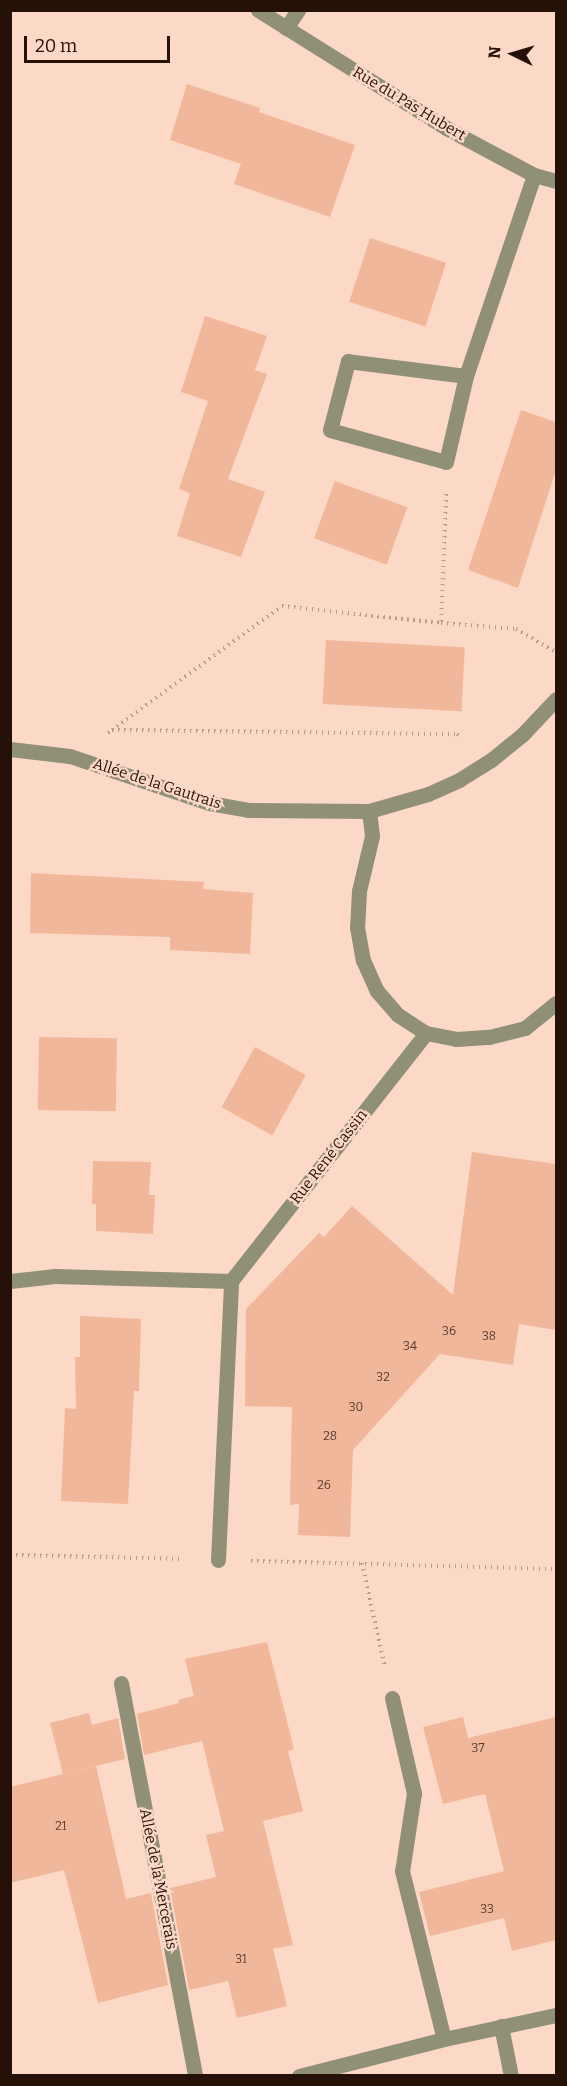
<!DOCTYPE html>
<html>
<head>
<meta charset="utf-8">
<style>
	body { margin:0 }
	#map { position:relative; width:567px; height:2086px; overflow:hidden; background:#fcd8c7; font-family:Bitter,serif }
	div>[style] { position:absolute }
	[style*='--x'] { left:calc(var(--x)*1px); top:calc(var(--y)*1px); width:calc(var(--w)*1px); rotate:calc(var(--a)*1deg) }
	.building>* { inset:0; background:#f1b79b; transform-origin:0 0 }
	.path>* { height:4px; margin-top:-2px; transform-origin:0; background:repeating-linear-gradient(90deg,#b99a8b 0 1.5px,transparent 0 6px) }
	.minor>* { height:15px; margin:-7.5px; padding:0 7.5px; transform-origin:7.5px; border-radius:7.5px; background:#909077 }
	span { translate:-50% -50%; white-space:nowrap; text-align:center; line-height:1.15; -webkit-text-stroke:4.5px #fcd8c7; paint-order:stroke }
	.number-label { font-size:12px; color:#583a2c }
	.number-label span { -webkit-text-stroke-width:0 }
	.street-label { font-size:15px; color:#251107 }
	.frame { position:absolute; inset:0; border:12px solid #251107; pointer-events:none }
	.north { position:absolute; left:483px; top:24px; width:60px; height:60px; -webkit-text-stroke:4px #fcd8c7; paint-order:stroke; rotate:275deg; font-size:16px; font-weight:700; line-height:24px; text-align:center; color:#251107 }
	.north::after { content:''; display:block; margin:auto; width:21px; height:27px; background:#251107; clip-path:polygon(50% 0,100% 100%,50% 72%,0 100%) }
	.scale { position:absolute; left:24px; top:36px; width:146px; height:27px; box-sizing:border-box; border:3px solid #251107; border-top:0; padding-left:8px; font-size:18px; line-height:21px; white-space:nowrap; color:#251107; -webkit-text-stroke:4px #fcd8c7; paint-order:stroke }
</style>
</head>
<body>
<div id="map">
	<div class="building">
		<i style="clip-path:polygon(187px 84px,260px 108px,259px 112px,355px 145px,330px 217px,234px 184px,241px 164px,170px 140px)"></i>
		<i style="left:370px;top:238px;width:80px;height:67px;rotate:18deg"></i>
		<i style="clip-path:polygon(205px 316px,267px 336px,255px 370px,267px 374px,228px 479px,265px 492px,241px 557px,177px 536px,190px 493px,179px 489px,208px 401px,181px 392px)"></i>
		<i style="clip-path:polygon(521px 410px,556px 422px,556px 470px,518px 588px,468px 570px)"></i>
		<i style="left:335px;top:481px;width:77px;height:61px;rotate:20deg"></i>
		<i style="left:326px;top:640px;width:139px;height:64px;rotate:3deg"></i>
		<i style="clip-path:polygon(31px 873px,204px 882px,203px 889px,253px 893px,250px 954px,170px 950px,170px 937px,30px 933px)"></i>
		<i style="left:39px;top:1037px;width:78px;height:73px;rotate:1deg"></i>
		<i style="left:255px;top:1047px;width:58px;height:69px;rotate:29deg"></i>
		<i style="clip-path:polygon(472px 1152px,556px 1164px,556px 1330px,519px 1324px,513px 1365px,440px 1354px,353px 1450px,350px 1537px,298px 1535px,299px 1504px,290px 1505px,292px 1407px,245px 1406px,246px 1309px,319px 1233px,324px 1237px,352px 1206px,453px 1295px)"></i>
		<i style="clip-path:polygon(93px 1161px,151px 1162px,149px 1195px,155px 1195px,153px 1234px,96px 1231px,96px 1204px,92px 1204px)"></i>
		<i style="clip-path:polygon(80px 1316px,141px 1319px,139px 1391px,134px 1391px,128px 1504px,61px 1501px,65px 1408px,76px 1409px,75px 1357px,80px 1357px)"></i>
		<i style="clip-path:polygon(267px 1642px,294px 1749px,288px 1751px,303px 1811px,263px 1821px,293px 1945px,273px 1949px,287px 2006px,237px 2018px,228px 1981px,189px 1990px,170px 1888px,216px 1877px,206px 1835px,224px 1831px,202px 1741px,144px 1755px,137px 1714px,179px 1703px,178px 1700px,194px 1696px,185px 1659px)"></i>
		<i style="clip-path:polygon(89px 1713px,92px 1725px,118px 1718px,125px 1759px,63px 1774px,50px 1723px)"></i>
		<i style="clip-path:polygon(463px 1717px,468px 1738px,556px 1717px,556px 1940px,512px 1951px,504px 1918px,430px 1936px,419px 1892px,504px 1871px,485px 1794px,443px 1804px,423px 1727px)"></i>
		<i style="clip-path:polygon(96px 1766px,126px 1899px,151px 1893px,168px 1985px,98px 2003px,64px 1870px,10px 1883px,10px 1787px)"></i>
	</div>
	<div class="path">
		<i style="--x:446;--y:494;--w:129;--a:92.2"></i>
		<i style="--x:441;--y:623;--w:75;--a:4.6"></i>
		<i style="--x:516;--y:629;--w:46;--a:29.9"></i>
		<i style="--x:112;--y:730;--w:210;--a:-36.1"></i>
		<i style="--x:282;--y:606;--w:160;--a:6.1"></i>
		<i style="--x:108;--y:733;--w:5;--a:-37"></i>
		<i style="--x:112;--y:730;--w:345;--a:0.7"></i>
		<i style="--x:457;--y:734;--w:6;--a:39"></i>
		<i style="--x:10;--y:1555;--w:174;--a:1.3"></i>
		<i style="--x:251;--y:1561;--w:305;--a:1.5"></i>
		<i style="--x:362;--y:1563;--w:107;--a:77.6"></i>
	</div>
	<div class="minor">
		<i style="--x:258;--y:10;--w:222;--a:32.1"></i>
		<i style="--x:446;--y:128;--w:100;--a:28.1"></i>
		<i style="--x:534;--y:175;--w:23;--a:15"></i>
		<i style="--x:286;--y:28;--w:22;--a:-56"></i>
		<i style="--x:466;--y:376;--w:119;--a:-172.8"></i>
		<i style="--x:348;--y:361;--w:71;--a:104.6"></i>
		<i style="--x:330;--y:430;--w:120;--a:15.4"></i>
		<i style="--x:446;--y:462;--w:88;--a:-76.9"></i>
		<i style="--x:466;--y:376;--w:212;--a:-71.3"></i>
		<i style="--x:10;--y:749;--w:60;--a:6.7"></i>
		<i style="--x:70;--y:756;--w:147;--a:18.7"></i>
		<i style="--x:209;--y:803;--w:40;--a:10"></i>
		<i style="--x:248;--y:810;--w:121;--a:0.5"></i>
		<i style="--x:369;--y:811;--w:61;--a:-16.1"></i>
		<i style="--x:428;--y:794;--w:34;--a:-24"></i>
		<i style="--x:459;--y:780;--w:38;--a:-32"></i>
		<i style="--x:491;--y:760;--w:40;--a:-39"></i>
		<i style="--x:522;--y:735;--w:50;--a:-46.6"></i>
		<i style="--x:369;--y:811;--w:25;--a:83"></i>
		<i style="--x:372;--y:836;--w:57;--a:103.3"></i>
		<i style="--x:359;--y:891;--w:36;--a:93"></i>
		<i style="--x:357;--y:927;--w:34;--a:80"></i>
		<i style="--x:363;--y:960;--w:34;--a:66"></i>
		<i style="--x:377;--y:991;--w:32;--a:49"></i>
		<i style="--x:398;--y:1015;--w:33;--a:33"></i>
		<i style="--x:426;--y:1033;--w:32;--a:11"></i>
		<i style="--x:457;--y:1039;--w:32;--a:-4"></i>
		<i style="--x:489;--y:1037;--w:37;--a:-14"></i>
		<i style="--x:525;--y:1028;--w:40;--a:-39"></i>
		<i style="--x:10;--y:1281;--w:45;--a:-6.3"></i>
		<i style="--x:55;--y:1276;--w:176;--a:1.6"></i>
		<i style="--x:231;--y:1281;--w:315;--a:-51.8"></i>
		<i style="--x:218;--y:1560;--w:279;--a:-87.3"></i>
		<i style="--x:121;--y:1683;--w:400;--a:79.3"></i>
		<i style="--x:392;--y:1698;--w:98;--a:77"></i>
		<i style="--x:414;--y:1793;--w:79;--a:98.7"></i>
		<i style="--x:402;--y:1871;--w:173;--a:76"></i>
		<i style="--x:501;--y:2026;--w:51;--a:78.7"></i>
		<i style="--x:299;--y:2076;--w:150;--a:-14.3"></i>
		<i style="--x:444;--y:2039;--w:115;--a:-12.1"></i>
	</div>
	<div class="number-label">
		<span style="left:449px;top:1332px">36</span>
		<span style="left:489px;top:1337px">38</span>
		<span style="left:410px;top:1347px">34</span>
		<span style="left:383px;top:1378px">32</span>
		<span style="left:356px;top:1408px">30</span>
		<span style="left:330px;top:1437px">28</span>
		<span style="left:324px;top:1486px">26</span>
		<span style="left:478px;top:1749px">37</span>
		<span style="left:61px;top:1827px">21</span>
		<span style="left:487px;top:1910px">33</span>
		<span style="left:241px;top:1960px">31</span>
	</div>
	<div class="street-label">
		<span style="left:409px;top:104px;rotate:31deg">Rue du Pas Hubert</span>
		<span style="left:157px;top:784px;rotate:18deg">Allée de la Gautrais</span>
		<span style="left:329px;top:1157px;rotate:-52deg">Rue René Cassin</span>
		<span style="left:158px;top:1879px;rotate:79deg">Allée de la Mercerais</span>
	</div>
	<div class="frame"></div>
	<div class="north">N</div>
	<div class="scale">20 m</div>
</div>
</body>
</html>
